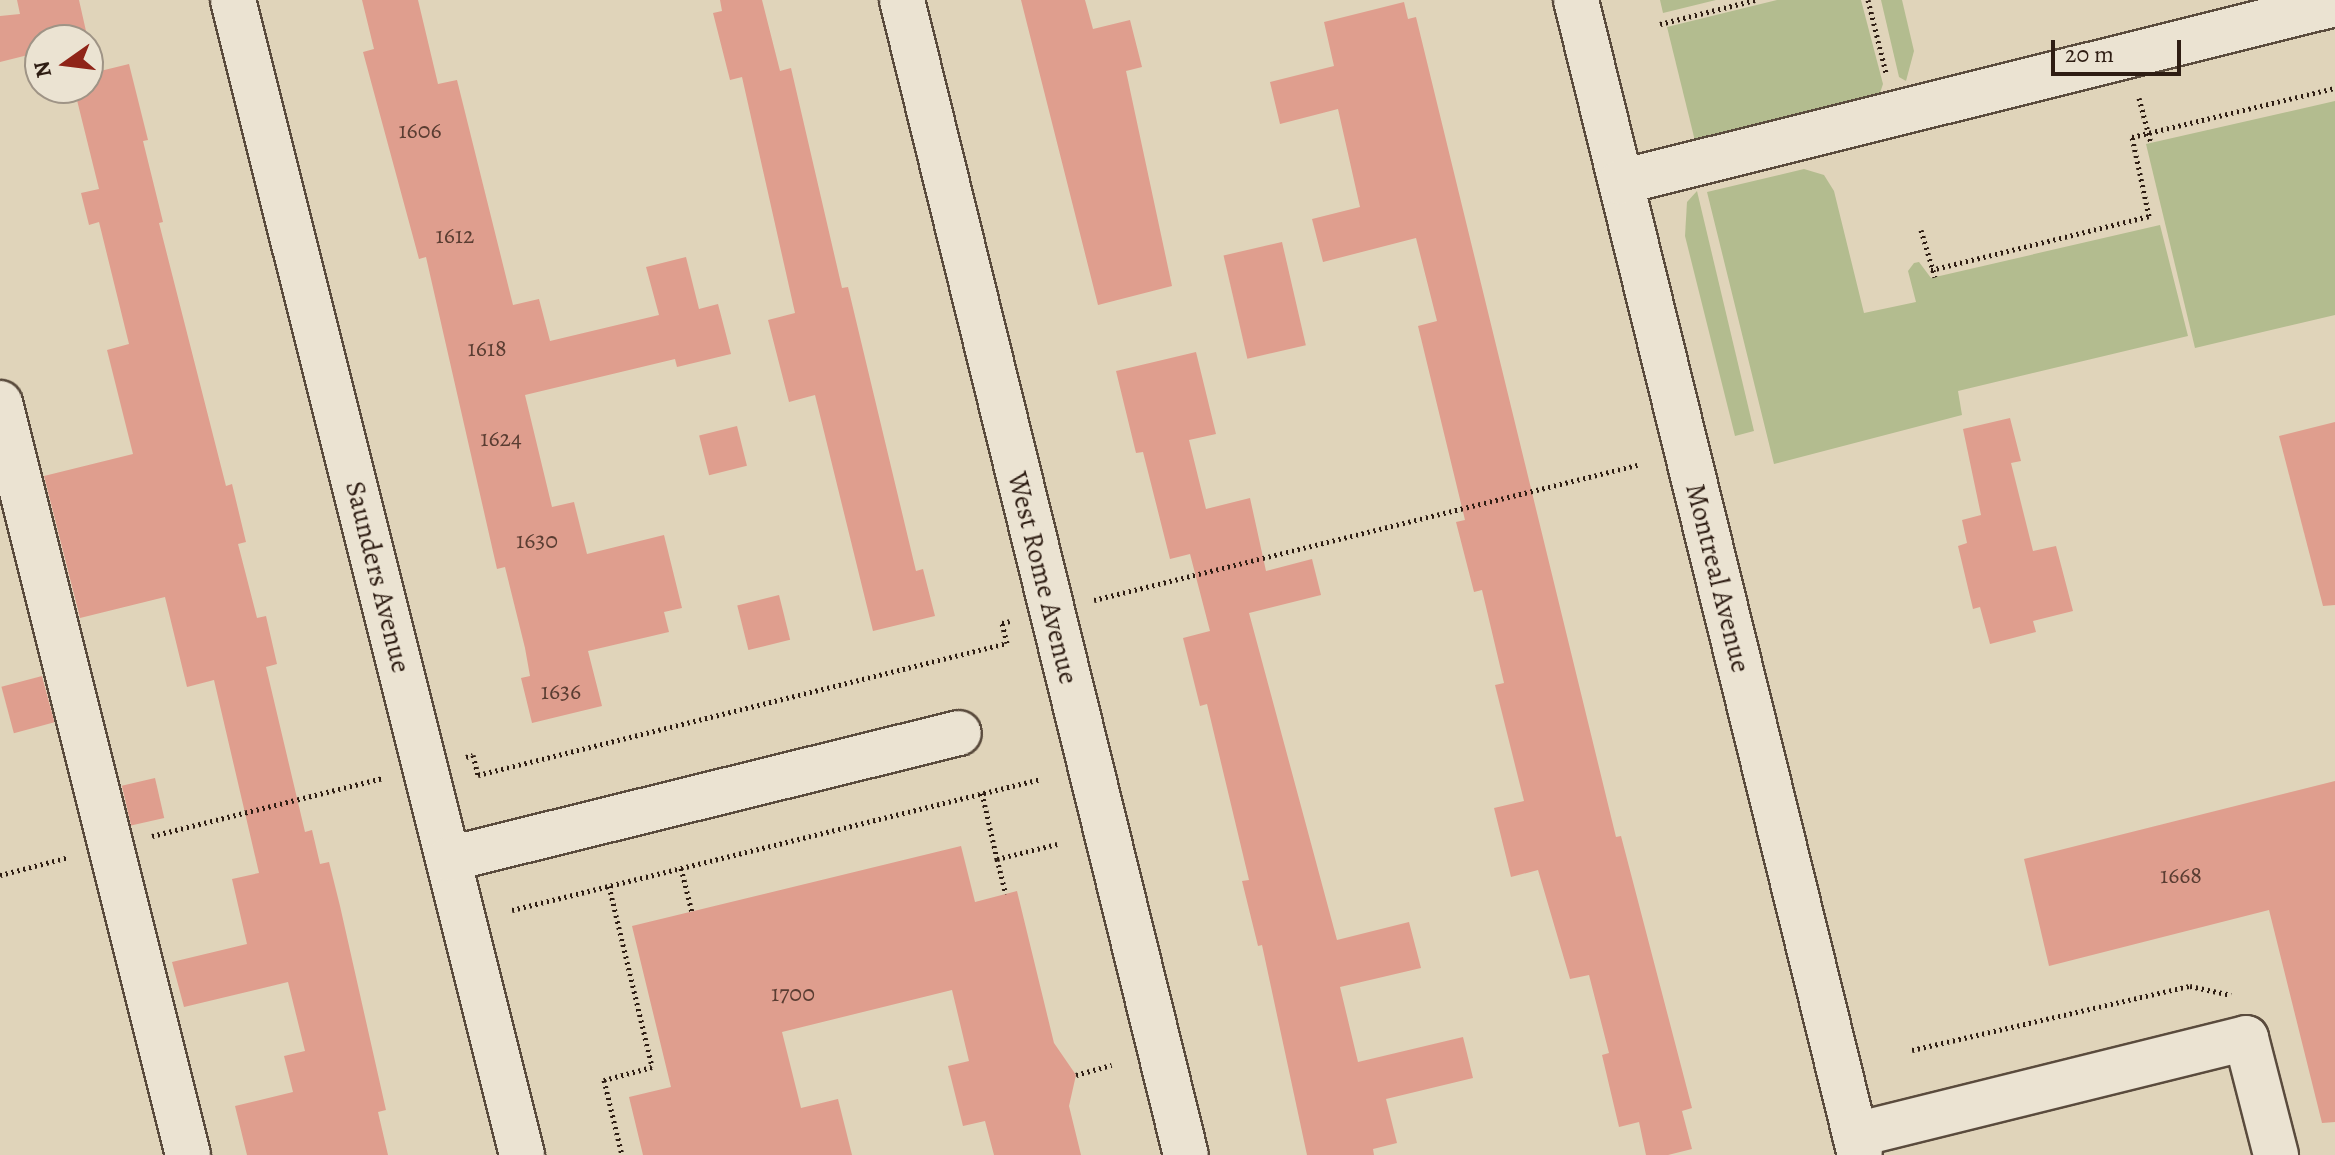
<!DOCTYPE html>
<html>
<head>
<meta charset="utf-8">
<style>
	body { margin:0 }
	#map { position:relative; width:2335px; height:1155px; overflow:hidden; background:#e0d4ba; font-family:Alegreya,serif }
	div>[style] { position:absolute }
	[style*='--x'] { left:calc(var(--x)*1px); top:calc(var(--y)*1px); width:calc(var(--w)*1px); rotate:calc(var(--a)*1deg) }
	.green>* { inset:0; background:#b3bc8f }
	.building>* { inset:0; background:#df9e8e; transform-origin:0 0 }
	.path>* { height:5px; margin-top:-2.5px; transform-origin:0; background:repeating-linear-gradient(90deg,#2e1d13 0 2px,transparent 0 6px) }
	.roads { filter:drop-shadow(2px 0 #5a4b3d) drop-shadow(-2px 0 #5a4b3d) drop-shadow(0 2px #5a4b3d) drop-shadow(0 -2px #5a4b3d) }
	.minor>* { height:44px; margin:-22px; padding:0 22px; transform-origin:22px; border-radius:22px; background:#ebe3d2 }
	span { translate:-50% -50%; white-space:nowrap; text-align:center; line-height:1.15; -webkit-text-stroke:6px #ebe3d2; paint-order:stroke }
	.number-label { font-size:24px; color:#5a3d32 }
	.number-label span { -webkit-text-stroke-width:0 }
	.street-label { font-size:28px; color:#2e1d13 }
	.north { position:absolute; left:24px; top:24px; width:80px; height:80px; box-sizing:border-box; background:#ebe3d2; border:2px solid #9f9486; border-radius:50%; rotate:256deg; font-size:22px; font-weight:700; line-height:32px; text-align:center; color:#2e1d13 }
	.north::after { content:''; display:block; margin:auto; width:28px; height:36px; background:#8f2418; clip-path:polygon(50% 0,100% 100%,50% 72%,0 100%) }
	.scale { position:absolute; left:2051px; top:40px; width:130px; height:36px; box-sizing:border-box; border:4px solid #2e1d13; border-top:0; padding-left:10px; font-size:24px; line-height:28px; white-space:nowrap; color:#2e1d13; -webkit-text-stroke:6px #ebe3d2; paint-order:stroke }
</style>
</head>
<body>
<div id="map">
	<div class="green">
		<i style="clip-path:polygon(1660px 0,1716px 0,1663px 13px)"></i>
		<i style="clip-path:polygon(1777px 0,1861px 0,1883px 84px,1879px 96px,1695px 141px,1667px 27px)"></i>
		<i style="clip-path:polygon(1881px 0,1902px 0,1914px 51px,1906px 81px,1899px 77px)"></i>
		<i style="clip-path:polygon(2335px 101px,2335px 315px,2195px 348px,2146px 144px)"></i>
		<i style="clip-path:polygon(1804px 169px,1824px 175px,1834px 191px,1864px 313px,1916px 302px,1908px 271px,1914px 263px,1919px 262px,1931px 278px,2160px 225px,2188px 336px,1958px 391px,1962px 415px,1774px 464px,1707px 192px)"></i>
		<i style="clip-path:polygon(1697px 191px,1754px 431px,1735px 436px,1685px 236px,1687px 202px)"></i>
	</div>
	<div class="building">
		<i style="clip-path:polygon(17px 0,79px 0,88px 40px,40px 40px,40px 52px,0 62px,0 16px,20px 14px)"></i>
		<i style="clip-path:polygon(362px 0,418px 0,438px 84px,457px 80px,513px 305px,539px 299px,550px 341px,659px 315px,646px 267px,686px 257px,699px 309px,718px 304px,731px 354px,677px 367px,675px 359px,525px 395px,552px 507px,574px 502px,587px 554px,664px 535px,682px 608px,664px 612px,669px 632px,588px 651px,602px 706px,532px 723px,521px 678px,530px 676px,525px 648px,505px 567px,497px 569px,426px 257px,419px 259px,363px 52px,374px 49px)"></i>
		<i style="clip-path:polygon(720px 0,762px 0,780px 71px,791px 68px,842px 288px,848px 287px,916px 571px,923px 569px,935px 616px,873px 631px,815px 395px,789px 402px,768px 320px,795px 313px,742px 77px,730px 80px,713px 13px,722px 11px)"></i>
		<i style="clip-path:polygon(1021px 0,1085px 0,1093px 29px,1130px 20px,1142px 67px,1126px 71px,1172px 286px,1098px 305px)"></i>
		<i style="clip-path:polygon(1404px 2px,1408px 19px,1416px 17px,1616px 837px,1621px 836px,1692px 1108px,1682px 1111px,1692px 1149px,1668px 1155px,1646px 1155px,1639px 1122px,1619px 1127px,1602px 1055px,1609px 1053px,1589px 975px,1570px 979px,1538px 870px,1511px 877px,1494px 808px,1524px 801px,1495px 685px,1504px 683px,1482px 590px,1474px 592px,1456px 522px,1465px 520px,1418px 326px,1437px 321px,1416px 238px,1323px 262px,1312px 219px,1360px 207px,1338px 109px,1280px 124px,1270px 82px,1334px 66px,1324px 22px)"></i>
		<i style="clip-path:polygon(129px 64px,148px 140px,143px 141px,163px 222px,159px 223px,226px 486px,232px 484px,246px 542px,238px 544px,257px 618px,266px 616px,277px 664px,266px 667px,305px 832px,312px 830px,320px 864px,329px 862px,340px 906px,386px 1110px,378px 1112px,388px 1155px,247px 1155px,235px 1106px,293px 1092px,284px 1056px,305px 1051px,288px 982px,184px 1007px,172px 962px,247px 944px,232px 879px,259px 873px,214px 680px,187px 687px,165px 597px,80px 618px,44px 476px,133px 454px,107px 350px,129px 344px,99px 222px,89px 225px,81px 193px,99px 189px,74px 88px,88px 88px,88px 74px)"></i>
		<i style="left:1282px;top:242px;width:106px;height:60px;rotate:77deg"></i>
		<i style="clip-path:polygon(1196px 352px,1216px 434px,1189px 440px,1206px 509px,1250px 498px,1266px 571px,1312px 559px,1321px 595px,1249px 613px,1337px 940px,1409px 922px,1421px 968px,1340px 987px,1358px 1062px,1463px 1037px,1473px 1078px,1386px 1099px,1397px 1143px,1373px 1149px,1374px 1155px,1307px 1155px,1262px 945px,1258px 946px,1242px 881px,1249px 880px,1207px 704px,1200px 706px,1183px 638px,1210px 631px,1190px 554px,1170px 559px,1143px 452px,1136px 453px,1116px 371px)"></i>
		<i style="clip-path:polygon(2010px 418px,2021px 461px,2011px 463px,2033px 551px,2056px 546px,2073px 611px,2033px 621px,2036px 632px,1990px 644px,1980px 607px,1973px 609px,1958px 546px,1967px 543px,1962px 520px,1981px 515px,1963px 429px)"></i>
		<i style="clip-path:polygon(2335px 422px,2335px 605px,2323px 606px,2279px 436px)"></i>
		<i style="left:737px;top:426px;width:41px;height:39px;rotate:76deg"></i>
		<i style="left:779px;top:595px;width:46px;height:43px;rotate:76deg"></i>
		<i style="left:42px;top:676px;width:48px;height:42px;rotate:75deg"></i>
		<i style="left:155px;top:778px;width:41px;height:34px;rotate:77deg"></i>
		<i style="clip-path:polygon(2335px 781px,2335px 1122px,2322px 1123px,2269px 910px,2049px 966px,2024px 859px)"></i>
		<i style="clip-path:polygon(961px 846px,975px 902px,1017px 891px,1054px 1043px,1076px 1075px,1069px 1106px,1081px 1155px,994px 1155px,985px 1121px,963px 1126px,948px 1066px,969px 1061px,952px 990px,782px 1032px,801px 1108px,838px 1099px,852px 1155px,643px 1155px,629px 1097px,671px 1087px,632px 926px)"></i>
	</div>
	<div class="path">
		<i style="--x:1868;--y:0;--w:75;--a:76.1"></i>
		<i style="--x:1660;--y:24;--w:98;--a:-14.2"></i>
		<i style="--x:2139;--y:98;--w:47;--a:75.1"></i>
		<i style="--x:1921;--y:230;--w:49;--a:73.4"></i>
		<i style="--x:1931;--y:270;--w:225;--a:-13.9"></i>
		<i style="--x:2149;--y:216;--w:81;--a:-102.1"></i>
		<i style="--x:2132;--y:137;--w:209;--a:-13.6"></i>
		<i style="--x:1094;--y:600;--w:560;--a:-13.96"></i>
		<i style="--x:466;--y:757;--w:7;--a:-16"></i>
		<i style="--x:473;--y:755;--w:21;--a:76"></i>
		<i style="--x:478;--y:775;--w:545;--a:-14.01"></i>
		<i style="--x:1007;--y:643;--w:21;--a:-104"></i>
		<i style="--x:1002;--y:623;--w:8;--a:-14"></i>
		<i style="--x:982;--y:793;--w:68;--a:77.2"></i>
		<i style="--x:997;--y:859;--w:62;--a:-14"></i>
		<i style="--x:152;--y:836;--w:238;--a:-14.1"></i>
		<i style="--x:997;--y:859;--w:36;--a:76"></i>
		<i style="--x:681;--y:868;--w:45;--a:76"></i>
		<i style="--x:0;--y:875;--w:71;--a:-14.6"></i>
		<i style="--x:609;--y:886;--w:186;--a:76.6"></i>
		<i style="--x:652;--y:1067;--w:50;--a:164.8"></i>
		<i style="--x:604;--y:1080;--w:77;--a:76.5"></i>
		<i style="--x:512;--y:910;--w:545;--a:-13.91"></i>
		<i style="--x:1912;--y:1050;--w:285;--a:-13"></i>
		<i style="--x:2190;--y:986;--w:42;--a:12.4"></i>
		<i style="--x:1076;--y:1075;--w:37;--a:-16"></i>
	</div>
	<div class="roads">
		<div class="minor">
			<i style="--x:233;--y:0;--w:1191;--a:75.95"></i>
			<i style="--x:902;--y:0;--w:1189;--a:76.19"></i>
			<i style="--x:1576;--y:0;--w:1189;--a:76.19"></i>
			<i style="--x:1621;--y:182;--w:736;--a:-14"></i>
			<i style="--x:0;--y:403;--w:775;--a:75.96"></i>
			<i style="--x:449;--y:859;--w:525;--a:-13.88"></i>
			<i style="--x:1855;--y:1135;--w:403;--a:-13.9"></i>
			<i style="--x:2246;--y:1038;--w:121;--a:75.6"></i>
		</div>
	</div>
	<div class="number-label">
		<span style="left:420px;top:131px">1606</span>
		<span style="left:455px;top:236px">1612</span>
		<span style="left:487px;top:349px">1618</span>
		<span style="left:501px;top:439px">1624</span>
		<span style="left:537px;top:541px">1630</span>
		<span style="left:561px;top:692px">1636</span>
		<span style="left:2181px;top:876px">1668</span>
		<span style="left:793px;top:994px">1700</span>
	</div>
	<div class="street-label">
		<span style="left:378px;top:577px;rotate:76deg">Saunders Avenue</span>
		<span style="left:1043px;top:578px;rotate:76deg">West Rome Avenue</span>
		<span style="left:1718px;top:578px;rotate:76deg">Montreal Avenue</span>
	</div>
	<div class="north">N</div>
	<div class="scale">20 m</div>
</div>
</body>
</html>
